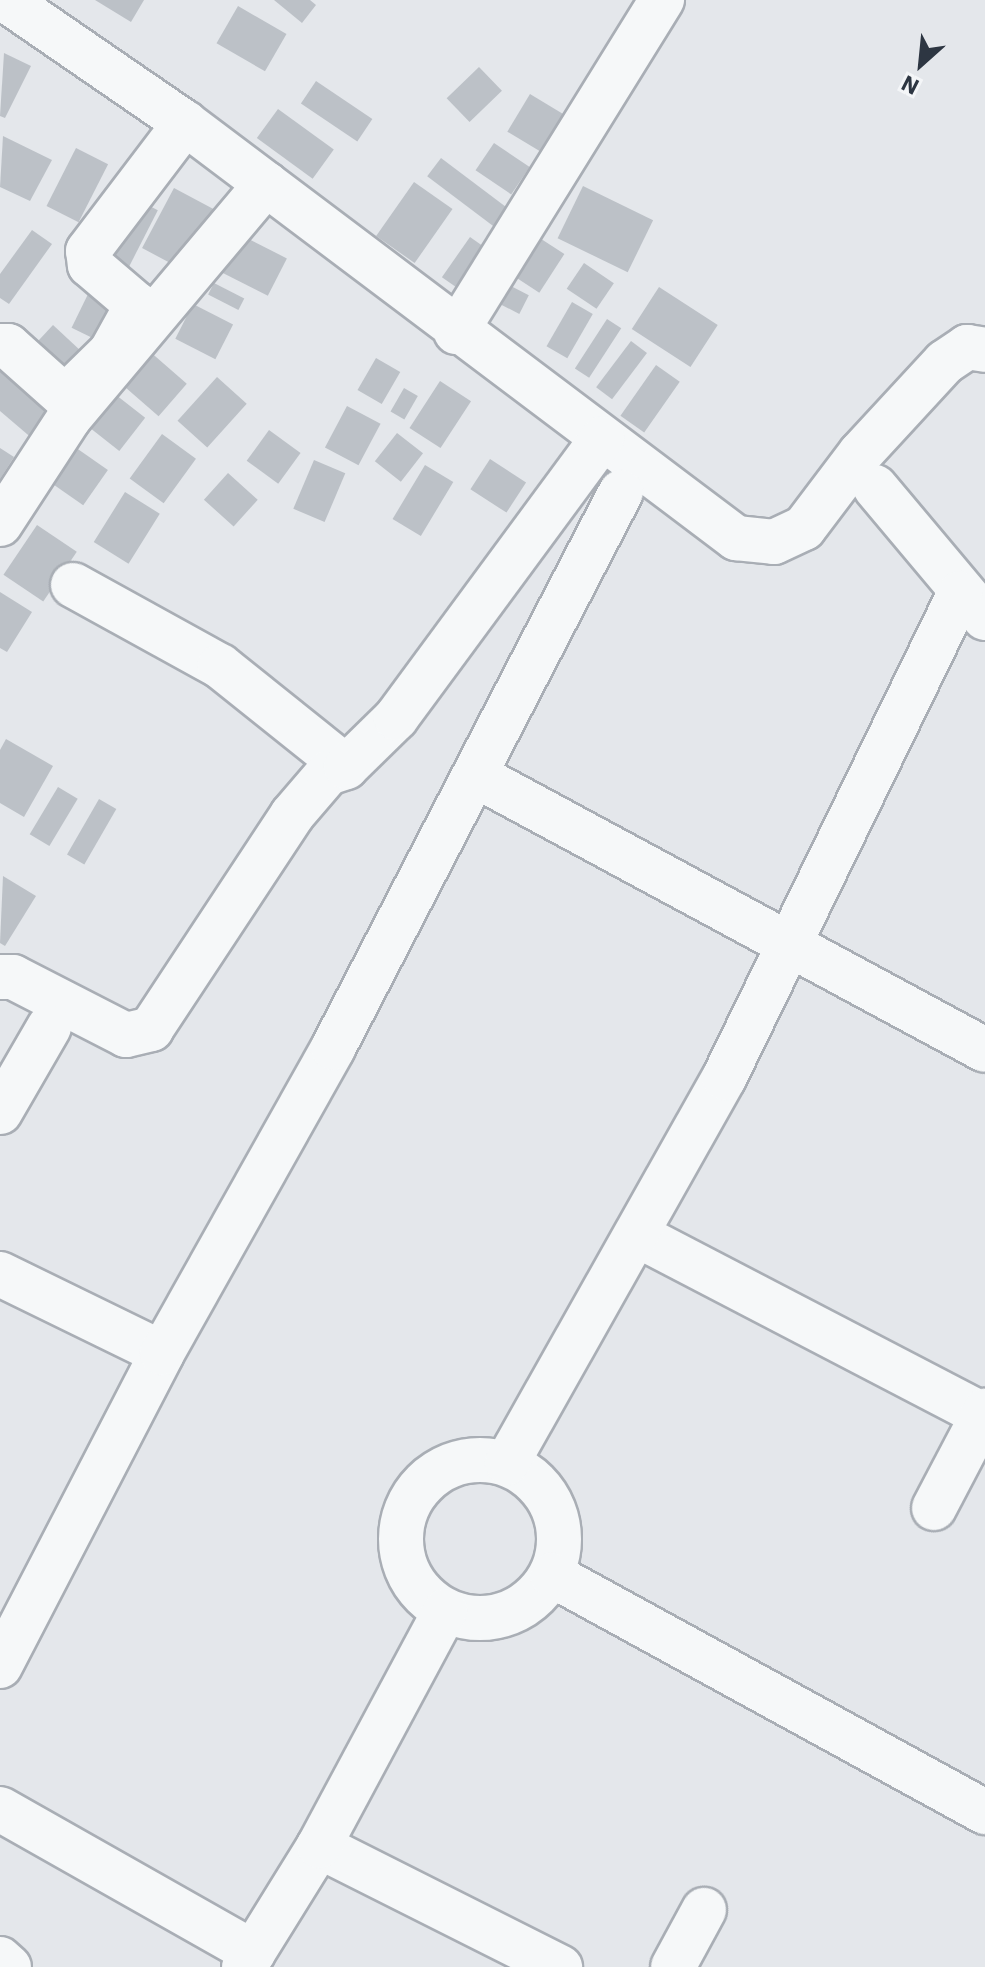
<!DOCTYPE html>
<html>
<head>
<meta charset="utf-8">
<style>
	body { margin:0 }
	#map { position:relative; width:985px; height:1967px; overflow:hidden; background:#e4e7eb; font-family:"IBM Plex Sans",sans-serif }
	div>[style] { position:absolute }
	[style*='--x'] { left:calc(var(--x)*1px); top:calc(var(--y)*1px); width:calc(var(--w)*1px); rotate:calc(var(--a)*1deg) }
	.building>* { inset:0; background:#bcc1c7; transform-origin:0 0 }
	.roads { filter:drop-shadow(2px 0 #a9aeb5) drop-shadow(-2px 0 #a9aeb5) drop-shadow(0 2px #a9aeb5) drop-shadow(0 -2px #a9aeb5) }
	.street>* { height:44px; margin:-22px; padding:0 22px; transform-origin:22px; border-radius:22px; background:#f6f8f9 }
	.street>.ring { margin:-22px; padding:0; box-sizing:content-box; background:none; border:44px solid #f6f8f9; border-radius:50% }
	span { translate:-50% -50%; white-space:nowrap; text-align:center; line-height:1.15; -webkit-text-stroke:6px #f4f6f8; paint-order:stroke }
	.north { position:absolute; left:881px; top:24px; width:80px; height:80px; -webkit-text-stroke:6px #f4f6f8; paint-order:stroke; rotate:207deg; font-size:22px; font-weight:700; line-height:32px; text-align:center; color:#2d3642 }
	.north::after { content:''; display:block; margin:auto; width:28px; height:36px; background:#2d3642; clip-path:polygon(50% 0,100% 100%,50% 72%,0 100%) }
</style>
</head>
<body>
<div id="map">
	<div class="building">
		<i style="clip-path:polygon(95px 0,144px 0,131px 22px)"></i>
		<i style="clip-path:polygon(274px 0,310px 0,316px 5px,302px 23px)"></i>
		<i style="left:238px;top:6px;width:56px;height:43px;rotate:30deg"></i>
		<i style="clip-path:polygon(4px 53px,31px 66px,5px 118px,0 116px)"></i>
		<i style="left:479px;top:67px;width:33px;height:45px;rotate:46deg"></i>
		<i style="left:316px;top:81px;width:68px;height:27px;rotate:34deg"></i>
		<i style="left:530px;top:94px;width:42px;height:44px;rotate:31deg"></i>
		<i style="left:278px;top:109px;width:69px;height:36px;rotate:36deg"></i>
		<i style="clip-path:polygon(3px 136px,52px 160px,30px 201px,0 187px)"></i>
		<i style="left:494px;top:143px;width:43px;height:33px;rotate:34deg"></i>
		<i style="left:76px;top:148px;width:36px;height:65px;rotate:27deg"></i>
		<i style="left:441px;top:158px;width:88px;height:23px;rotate:37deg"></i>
		<i style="left:414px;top:182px;width:47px;height:66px;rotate:35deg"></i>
		<i style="left:583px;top:186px;width:78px;height:58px;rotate:26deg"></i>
		<i style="left:174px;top:188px;width:52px;height:68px;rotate:28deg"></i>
		<i style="left:132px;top:197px;width:29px;height:76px;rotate:27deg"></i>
		<i style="clip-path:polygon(32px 230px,52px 244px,9px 304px,0 298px,0 274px)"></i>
		<i style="left:237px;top:233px;width:56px;height:42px;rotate:27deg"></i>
		<i style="left:535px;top:235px;width:35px;height:46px;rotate:33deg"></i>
		<i style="left:470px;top:237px;width:29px;height:49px;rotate:35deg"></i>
		<i style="left:584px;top:263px;width:36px;height:31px;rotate:34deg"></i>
		<i style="left:503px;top:282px;width:29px;height:21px;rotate:27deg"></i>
		<i style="left:214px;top:283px;width:34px;height:13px;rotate:27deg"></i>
		<i style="left:659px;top:287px;width:70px;height:50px;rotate:33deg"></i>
		<i style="left:90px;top:290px;width:41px;height:42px;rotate:26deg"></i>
		<i style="left:572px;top:302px;width:24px;height:51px;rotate:30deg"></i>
		<i style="left:193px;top:304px;width:45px;height:39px;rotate:27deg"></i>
		<i style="left:607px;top:319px;width:17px;height:59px;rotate:33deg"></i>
		<i style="left:53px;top:325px;width:54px;height:40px;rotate:43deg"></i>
		<i style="left:631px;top:341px;width:20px;height:58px;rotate:37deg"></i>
		<i style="left:140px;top:343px;width:62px;height:43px;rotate:41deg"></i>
		<i style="left:376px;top:358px;width:28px;height:37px;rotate:30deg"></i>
		<i style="left:656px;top:365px;width:29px;height:62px;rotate:35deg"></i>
		<i style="clip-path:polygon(0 368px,62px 408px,34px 440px,0 411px)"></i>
		<i style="left:217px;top:377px;width:40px;height:59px;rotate:42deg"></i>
		<i style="left:440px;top:381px;width:37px;height:56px;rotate:33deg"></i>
		<i style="left:404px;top:388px;width:16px;height:27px;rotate:30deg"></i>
		<i style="left:116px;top:395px;width:37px;height:42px;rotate:38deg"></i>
		<i style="left:347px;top:406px;width:38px;height:47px;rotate:28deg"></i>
		<i style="left:269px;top:430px;width:39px;height:38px;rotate:36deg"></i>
		<i style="left:397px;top:433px;width:33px;height:36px;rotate:38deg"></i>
		<i style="left:162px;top:434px;width:42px;height:55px;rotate:36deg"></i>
		<i style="left:62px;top:438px;width:56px;height:43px;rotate:35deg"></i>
		<i style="clip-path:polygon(0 448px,14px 457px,0 479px)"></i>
		<i style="left:490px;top:459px;width:43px;height:36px;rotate:33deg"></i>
		<i style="left:314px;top:460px;width:34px;height:53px;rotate:23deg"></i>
		<i style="left:425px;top:465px;width:33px;height:63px;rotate:31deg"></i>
		<i style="left:228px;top:473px;width:40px;height:36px;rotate:42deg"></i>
		<i style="left:125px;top:492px;width:41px;height:59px;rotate:32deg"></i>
		<i style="left:37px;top:525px;width:48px;height:60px;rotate:34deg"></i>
		<i style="clip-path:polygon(0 592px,32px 612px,7px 652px,0 648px)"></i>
		<i style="clip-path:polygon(6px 739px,53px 766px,24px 817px,0 803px,0 750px)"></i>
		<i style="left:58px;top:787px;width:23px;height:55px;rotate:31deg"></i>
		<i style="left:99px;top:799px;width:20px;height:64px;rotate:30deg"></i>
		<i style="clip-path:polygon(3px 876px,36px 896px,5px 946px,0 943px)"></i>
	</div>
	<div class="roads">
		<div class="street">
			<i style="--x:6;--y:0;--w:217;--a:34.5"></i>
			<i style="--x:185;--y:123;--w:690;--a:36.99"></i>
			<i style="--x:736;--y:538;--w:38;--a:6"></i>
			<i style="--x:774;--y:542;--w:33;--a:-25"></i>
			<i style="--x:804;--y:528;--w:93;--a:-52.9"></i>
			<i style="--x:860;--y:454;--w:125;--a:-47.3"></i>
			<i style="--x:945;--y:362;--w:27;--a:-34"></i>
			<i style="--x:967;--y:347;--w:18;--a:9"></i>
			<i style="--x:456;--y:332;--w:391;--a:-58.2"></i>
			<i style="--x:0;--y:346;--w:8;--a:0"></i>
			<i style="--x:8;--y:346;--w:76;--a:41.8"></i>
			<i style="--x:65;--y:397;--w:64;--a:-44.4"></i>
			<i style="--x:111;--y:352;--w:54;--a:-61"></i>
			<i style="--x:137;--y:305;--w:62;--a:-139.6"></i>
			<i style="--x:90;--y:265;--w:14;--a:-98"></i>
			<i style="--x:88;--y:251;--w:161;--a:-52.8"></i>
			<i style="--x:875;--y:487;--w:171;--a:50"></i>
			<i style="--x:0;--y:524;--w:126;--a:-56.9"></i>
			<i style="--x:69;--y:418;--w:306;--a:-49.9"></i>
			<i style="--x:73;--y:585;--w:168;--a:28.9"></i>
			<i style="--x:220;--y:666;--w:161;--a:38.7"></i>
			<i style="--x:475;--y:775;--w:579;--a:28.33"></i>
			<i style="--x:0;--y:977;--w:13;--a:0"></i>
			<i style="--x:13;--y:977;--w:127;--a:27.2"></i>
			<i style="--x:126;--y:1035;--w:26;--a:-13"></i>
			<i style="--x:151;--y:1029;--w:256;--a:-56.6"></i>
			<i style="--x:292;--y:815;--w:55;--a:-49.4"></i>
			<i style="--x:328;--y:773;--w:19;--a:-18"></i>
			<i style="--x:346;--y:767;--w:70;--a:-44.4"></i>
			<i style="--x:396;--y:718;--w:347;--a:-53.6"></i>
			<i style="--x:0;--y:1112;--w:98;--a:-60"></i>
			<i style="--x:639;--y:1236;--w:388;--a:27.5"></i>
			<i style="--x:0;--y:1274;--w:180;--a:26"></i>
			<i class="ring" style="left:401px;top:1460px;width:114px;height:114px"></i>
			<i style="--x:507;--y:1463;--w:442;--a:-60.6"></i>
			<i style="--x:724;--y:1078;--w:539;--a:-64.05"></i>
			<i style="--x:934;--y:1508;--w:110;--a:-62.3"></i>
			<i style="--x:552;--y:1575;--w:494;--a:28.7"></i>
			<i style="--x:0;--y:1666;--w:352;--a:-62.6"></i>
			<i style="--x:162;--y:1353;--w:350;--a:-60.7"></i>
			<i style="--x:333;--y:1048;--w:626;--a:-62.62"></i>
			<i style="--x:0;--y:1809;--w:291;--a:29.5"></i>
			<i style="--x:319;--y:1846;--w:270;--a:26.7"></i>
			<i style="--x:0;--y:1959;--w:12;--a:42"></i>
			<i style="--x:244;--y:1967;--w:142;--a:-58.2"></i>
			<i style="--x:319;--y:1846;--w:267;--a:-61.8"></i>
			<i style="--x:673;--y:1967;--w:65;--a:-61.5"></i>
		</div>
	</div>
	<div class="north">N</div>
</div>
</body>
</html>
